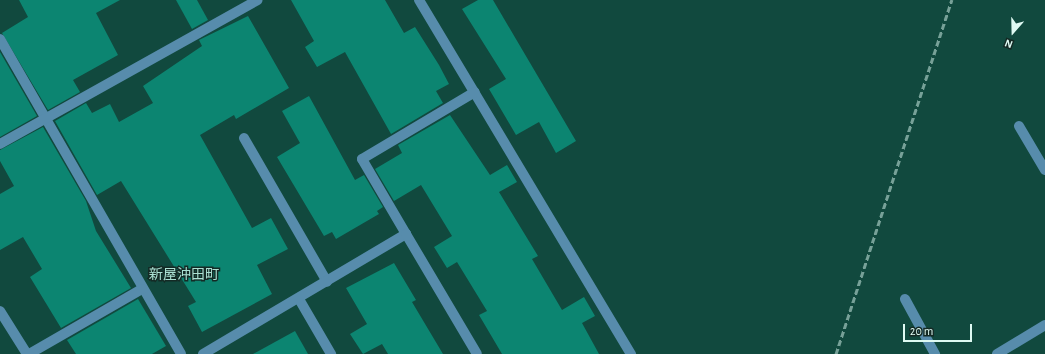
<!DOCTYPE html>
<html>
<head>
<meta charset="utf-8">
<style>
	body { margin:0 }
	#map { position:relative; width:1045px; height:354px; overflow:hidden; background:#11493e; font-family:"Alegreya Sans","Noto Sans JP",sans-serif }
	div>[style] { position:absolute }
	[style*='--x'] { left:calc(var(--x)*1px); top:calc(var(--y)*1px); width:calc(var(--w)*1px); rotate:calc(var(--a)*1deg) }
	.building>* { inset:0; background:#0c8571 }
	.minor>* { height:10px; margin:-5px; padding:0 5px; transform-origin:5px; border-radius:5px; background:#578cac }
	.rail>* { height:3px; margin-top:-1.5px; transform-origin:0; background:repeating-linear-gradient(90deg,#77a198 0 6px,transparent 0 9px) }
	span { translate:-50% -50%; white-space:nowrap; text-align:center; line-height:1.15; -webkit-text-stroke:3px #142a25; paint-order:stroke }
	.quarter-label { font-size:14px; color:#abe1d3 }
	.north { position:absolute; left:993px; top:12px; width:40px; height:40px; -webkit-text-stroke:3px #142a25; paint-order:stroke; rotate:200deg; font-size:11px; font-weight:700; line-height:16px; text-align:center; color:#dffaf3 }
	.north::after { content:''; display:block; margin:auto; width:14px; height:18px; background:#dffaf3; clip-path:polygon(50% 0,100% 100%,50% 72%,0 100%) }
	.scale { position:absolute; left:903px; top:324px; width:69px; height:18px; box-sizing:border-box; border:2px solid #dffaf3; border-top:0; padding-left:5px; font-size:12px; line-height:14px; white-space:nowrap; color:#dffaf3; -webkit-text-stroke:3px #142a25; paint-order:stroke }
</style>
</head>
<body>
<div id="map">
	<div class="building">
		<i style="clip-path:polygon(19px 0,120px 0,96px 13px,118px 55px,73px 80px,80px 92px,48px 110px,2px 33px,28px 17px)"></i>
		<i style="clip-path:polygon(176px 0,197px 0,208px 20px,192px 29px)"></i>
		<i style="clip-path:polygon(291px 0,385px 0,404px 33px,415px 27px,439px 65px,449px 84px,436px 91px,443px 103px,391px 134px,345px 52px,317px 67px,305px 47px,314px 41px)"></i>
		<i style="clip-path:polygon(478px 0,493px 0,576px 141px,556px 153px,539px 122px,516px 135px,489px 89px,506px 79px,462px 9px)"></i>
		<i style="clip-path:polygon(248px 16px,289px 88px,236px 119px,234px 115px,200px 135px,252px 228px,271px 218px,288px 249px,257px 265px,272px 294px,202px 332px,188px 306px,196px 302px,121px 181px,97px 195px,55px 121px,86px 103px,92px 113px,110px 104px,119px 122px,153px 103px,143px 86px,202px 46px,199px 40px)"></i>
		<i style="clip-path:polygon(0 52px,37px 116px,0 137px)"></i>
		<i style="clip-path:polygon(309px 96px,355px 180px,364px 175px,383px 207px,377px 211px,379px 214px,336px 239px,332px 232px,324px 236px,277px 157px,300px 143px,282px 111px)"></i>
		<i style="clip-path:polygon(450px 115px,490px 175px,507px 165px,517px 182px,499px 192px,538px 256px,532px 259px,562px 310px,584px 297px,595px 316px,582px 323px,599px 354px,502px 354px,479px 315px,487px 311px,457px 262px,447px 268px,434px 247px,452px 236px,421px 185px,394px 201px,375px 169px,402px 153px,398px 145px)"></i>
		<i style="clip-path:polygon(43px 127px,86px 201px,96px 231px,131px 288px,61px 328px,30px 277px,42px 269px,23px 237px,0 250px,0 194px,14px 186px,0 161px,0 150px)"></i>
		<i style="clip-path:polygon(394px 263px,416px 300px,412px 302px,443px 354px,388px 354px,382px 344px,363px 354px,350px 334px,367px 324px,346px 288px)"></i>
		<i style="clip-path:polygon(138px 299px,166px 346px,152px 354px,76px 354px,67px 340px)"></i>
		<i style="clip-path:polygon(295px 331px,308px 354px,253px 354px)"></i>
	</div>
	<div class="minor">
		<i style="--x:419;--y:0;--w:413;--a:59.1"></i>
		<i style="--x:0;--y:39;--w:363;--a:60.1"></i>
		<i style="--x:1019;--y:126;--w:51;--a:59.4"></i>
		<i style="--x:244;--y:138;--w:166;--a:60"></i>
		<i style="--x:0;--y:144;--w:295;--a:-29.2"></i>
		<i style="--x:406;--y:234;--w:87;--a:-120.4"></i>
		<i style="--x:362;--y:159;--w:131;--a:-30.7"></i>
		<i style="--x:299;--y:299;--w:64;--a:59.8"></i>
		<i style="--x:905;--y:299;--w:63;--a:61.4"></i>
		<i style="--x:0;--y:311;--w:51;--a:57.9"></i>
		<i style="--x:29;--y:354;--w:130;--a:-29.9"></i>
		<i style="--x:203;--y:354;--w:236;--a:-30.6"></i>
		<i style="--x:406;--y:234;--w:139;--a:59.4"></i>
		<i style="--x:997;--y:354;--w:56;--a:-31.1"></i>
	</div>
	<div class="rail">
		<i style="--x:836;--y:354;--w:373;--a:-71.9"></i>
	</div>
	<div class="quarter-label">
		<span style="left:184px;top:275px">新屋沖田町</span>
	</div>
	<div class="north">N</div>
	<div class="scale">20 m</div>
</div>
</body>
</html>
